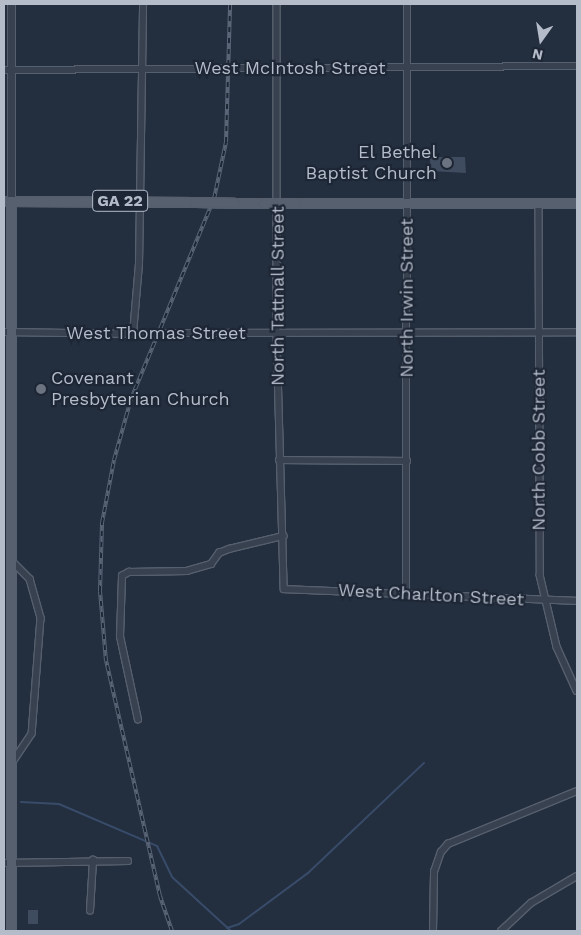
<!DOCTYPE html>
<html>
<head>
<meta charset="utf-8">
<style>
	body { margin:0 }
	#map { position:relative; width:581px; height:935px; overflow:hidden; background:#232f3f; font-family:"Work Sans",sans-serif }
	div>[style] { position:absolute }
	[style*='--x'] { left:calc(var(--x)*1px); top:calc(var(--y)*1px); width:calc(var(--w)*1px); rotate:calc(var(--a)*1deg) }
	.stream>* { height:2px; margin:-1px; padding:0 1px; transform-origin:1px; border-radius:1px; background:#384b69 }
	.building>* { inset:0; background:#3f4c5f; transform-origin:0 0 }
	.roads { filter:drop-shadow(1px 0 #565f6d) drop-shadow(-1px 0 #565f6d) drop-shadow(0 1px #565f6d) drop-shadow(0 -1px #565f6d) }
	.minor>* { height:5.5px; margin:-2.75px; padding:0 2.75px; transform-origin:2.75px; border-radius:2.75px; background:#38414f }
	.tertiary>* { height:7px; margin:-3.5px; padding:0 3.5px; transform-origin:3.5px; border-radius:3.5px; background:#38414f }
	.primary>* { height:9px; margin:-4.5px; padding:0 4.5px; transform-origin:4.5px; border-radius:4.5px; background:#56606f }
	.rail>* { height:4px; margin-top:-2px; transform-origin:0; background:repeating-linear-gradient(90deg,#1d2634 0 5.5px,#596576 0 11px); box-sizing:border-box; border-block:1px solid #596576 }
	.bridges { filter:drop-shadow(1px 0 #565f6d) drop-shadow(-1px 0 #565f6d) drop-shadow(0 1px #565f6d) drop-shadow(0 -1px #565f6d) }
	.minor-bridge>* { height:5.5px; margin:-2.75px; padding:0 2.75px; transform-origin:2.75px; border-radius:2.75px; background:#38414f }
	.primary-bridge>* { height:9px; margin:-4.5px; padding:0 4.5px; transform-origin:4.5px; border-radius:4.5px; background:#56606f }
	.dots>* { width:14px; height:14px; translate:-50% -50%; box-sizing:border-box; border:2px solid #1d2634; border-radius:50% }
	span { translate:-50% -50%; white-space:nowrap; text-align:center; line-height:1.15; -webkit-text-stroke:4.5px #1d2634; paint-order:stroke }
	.shield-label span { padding:1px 4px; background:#1d2634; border:1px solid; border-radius:4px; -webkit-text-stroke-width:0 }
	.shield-label { font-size:16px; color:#b4bcca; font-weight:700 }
	.street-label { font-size:18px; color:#b4bcca }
	.poi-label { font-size:18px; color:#b4bcca }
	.right { translate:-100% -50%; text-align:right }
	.left { translate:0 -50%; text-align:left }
	.frame { position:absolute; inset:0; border:5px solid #b4bcca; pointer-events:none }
	.north { position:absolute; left:516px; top:15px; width:50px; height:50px; -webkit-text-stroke:4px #1d2634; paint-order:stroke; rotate:193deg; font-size:14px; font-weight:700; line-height:20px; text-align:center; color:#b4bcca }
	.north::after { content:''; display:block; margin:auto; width:18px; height:22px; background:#b4bcca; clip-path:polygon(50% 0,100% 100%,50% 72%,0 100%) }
</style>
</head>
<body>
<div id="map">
	<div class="stream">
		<i style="--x:21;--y:802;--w:38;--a:3"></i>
		<i style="--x:59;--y:804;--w:107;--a:23.2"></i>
		<i style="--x:157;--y:846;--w:34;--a:64"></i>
		<i style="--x:172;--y:877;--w:80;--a:42.5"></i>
		<i style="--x:227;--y:928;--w:13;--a:-18"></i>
		<i style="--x:239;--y:924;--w:86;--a:-36.5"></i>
		<i style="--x:308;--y:873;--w:160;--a:-43.5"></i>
	</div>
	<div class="building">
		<i style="clip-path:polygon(430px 157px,465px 157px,466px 173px,430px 171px)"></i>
		<i style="left:28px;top:910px;width:10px;height:14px"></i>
	</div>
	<div class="roads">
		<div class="minor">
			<i style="--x:277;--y:4;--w:329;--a:90"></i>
			<i style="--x:277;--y:333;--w:256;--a:88.4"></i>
			<i style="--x:284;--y:589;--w:293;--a:2.3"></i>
			<i style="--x:4;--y:70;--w:573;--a:-0.4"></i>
			<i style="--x:539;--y:203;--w:372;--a:89.8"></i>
			<i style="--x:540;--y:575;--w:74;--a:76.7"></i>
			<i style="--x:557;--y:647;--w:48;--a:65.6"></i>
			<i style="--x:4;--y:332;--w:131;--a:0.9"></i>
			<i style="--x:179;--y:333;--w:398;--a:-0.1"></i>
			<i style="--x:133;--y:334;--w:70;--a:-85.1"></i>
			<i style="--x:139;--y:264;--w:260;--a:-89.1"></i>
			<i style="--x:279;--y:460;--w:128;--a:0.4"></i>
			<i style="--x:11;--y:560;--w:27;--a:45"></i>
			<i style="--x:30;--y:579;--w:41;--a:74.2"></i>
			<i style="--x:41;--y:618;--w:116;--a:94.4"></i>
			<i style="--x:32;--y:734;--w:36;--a:124"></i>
			<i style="--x:406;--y:592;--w:588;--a:-89.9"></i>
			<i style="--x:138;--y:720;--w:85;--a:-102.2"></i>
			<i style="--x:120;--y:637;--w:61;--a:-88.1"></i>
			<i style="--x:122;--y:576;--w:8;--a:-30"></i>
			<i style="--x:129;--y:572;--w:58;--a:-1"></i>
			<i style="--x:187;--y:571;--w:25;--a:-16"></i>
			<i style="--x:211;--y:564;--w:14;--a:-54"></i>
			<i style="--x:219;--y:553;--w:11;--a:-22"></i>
			<i style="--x:229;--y:549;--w:56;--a:-13.5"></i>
			<i style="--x:4;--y:863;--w:124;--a:-0.9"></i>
			<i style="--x:90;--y:911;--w:51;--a:-86.6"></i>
			<i style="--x:433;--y:931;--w:59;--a:-89"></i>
			<i style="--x:434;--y:872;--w:21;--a:-71"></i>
			<i style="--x:441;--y:852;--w:11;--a:-49"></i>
			<i style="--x:448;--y:844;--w:139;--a:-22.3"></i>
			<i style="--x:501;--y:931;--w:41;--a:-43"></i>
			<i style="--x:531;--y:903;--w:53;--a:-30.4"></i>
		</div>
		<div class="tertiary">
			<i style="--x:11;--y:201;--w:197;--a:-90"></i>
		</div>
		<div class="primary">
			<i style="--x:4;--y:201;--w:191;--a:0.3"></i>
			<i style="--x:234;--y:203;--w:30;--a:0"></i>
			<i style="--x:295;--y:203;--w:282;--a:0"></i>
			<i style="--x:11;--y:931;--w:730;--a:-90"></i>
		</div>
	</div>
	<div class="rail">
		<i style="--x:172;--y:931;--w:37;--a:-109"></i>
		<i style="--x:160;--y:896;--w:241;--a:-102.9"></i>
		<i style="--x:106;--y:661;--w:70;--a:-94.9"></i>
		<i style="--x:100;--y:591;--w:68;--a:-88.3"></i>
		<i style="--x:102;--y:523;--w:64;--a:-79.2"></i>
		<i style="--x:114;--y:460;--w:63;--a:-74.4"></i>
		<i style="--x:131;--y:399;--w:217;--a:-67.5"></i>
		<i style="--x:214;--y:199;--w:58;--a:-78.1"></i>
		<i style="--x:226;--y:142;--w:138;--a:-88.3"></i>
	</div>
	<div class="bridges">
		<div class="minor-bridge">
			<i style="--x:142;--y:333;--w:37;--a:0"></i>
		</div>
		<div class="primary-bridge">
			<i style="--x:195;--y:202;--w:39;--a:1"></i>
			<i style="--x:264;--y:203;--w:31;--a:0"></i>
		</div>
	</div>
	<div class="dots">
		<i style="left:447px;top:163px;background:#6b7280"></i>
		<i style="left:41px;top:389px;background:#6b7280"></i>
	</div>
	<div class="shield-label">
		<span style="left:120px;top:201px">GA 22</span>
	</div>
	<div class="street-label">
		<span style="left:290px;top:68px">West McIntosh Street</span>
		<span style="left:278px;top:296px;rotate:-90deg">North Tattnall Street</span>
		<span style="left:407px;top:298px;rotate:-90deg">North Irwin Street</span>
		<span style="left:156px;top:333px">West Thomas Street</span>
		<span style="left:539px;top:450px;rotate:-90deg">North Cobb Street</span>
		<span style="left:431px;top:595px;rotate:3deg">West Charlton Street</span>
	</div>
	<div class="poi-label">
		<span class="right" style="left:437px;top:163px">El Bethel<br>Baptist Church</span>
		<span class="left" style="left:51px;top:389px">Covenant<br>Presbyterian Church</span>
	</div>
	<div class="frame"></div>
	<div class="north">N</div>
</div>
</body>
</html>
